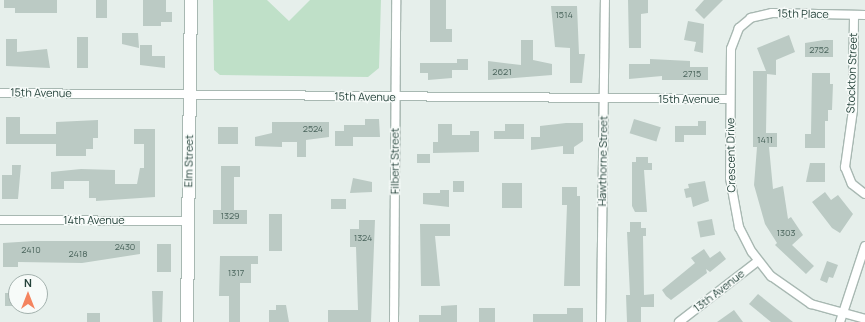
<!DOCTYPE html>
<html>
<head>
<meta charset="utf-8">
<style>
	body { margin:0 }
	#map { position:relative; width:865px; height:322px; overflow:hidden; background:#e6efeb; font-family:Manrope,sans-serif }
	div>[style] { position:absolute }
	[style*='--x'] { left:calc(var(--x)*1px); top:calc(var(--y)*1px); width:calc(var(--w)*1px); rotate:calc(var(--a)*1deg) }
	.green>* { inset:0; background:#bfe0c8 }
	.building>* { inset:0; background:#bbcac4; transform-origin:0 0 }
	.roads { filter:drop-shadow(1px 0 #a8b8b2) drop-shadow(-1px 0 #a8b8b2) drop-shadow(0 1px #a8b8b2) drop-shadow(0 -1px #a8b8b2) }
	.street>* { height:8px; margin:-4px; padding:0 4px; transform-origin:4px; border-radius:4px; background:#fff }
	.secondary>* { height:12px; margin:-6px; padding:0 6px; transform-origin:6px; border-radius:6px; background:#fff }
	span { translate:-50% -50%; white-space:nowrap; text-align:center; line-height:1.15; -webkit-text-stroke:3px #f7fbf9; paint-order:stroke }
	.number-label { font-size:9px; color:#4a645c }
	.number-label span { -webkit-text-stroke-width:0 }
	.street-label { font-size:11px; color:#24423a }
	.north { position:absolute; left:8px; top:274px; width:40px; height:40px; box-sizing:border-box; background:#f7fbf9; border:1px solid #a3b1ad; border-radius:50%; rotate:0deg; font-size:11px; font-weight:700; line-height:16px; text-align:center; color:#24423a }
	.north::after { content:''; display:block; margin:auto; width:14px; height:18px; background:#f4845f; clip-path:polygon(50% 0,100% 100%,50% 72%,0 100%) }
</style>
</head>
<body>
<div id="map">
	<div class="green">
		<i style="clip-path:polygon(213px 0,267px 0,289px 21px,310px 0,381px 0,379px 68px,368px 77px,220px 75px,214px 70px)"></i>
	</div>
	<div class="building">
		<i style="clip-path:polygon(4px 0,57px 0,57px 13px,15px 13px,15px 8px,4px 8px)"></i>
		<i style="left:96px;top:0;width:11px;height:18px"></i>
		<i style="clip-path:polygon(143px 0,166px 0,166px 12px,172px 12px,172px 22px,161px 22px,161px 26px,143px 26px)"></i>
		<i style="clip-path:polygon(430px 0,446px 0,446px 29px,452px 29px,452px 42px,430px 42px)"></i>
		<i style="clip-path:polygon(628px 0,648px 0,648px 13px,641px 14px,641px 48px,629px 48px)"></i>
		<i style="clip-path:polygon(704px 0,723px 0,704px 19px,695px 10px)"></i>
		<i style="clip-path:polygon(551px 6px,577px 6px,579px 54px,585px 54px,582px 83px,570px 83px,570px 48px,555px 47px)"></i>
		<i style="clip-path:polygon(688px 21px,704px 24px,703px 53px,694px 51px,696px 42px,684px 40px)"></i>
		<i style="clip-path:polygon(122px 33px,138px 33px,139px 48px,122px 44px)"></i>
		<i style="clip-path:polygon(789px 35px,795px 52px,776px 60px,776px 75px,767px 74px,766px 133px,777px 133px,777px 147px,769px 147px,773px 189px,783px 186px,788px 219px,791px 217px,803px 235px,792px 245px,814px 266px,806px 274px,775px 245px,777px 243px,765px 224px,754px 185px,757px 147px,753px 147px,753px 71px,766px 71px,757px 48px)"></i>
		<i style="left:77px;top:37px;width:11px;height:31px"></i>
		<i style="clip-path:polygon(6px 39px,17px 39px,17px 52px,47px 49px,50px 68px,6px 66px)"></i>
		<i style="clip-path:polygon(521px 40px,533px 40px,533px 60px,552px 64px,552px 75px,488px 80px,488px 61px,521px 65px)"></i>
		<i style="clip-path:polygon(824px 40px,833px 40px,833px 57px,805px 57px,805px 43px)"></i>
		<i style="clip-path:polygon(140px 45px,152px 45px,152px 56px,165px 56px,165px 68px,140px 65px)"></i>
		<i style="clip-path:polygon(457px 59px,468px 59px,468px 70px,452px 70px,452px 78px,428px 80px,428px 73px,420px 73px,420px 63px,457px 63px)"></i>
		<i style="clip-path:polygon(650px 59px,690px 61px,690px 67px,708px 67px,708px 80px,662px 80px,662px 76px,629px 79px,629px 64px,650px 64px)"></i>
		<i style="clip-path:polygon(812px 73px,830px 73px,830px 84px,833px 84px,832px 110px,828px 110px,828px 121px,825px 121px,825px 148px,805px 148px,805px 134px,811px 134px)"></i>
		<i style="clip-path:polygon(6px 117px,20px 117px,20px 134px,56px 134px,56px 122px,98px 120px,98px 138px,93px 138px,93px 149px,86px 149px,86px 156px,56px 156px,56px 144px,6px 144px)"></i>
		<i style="clip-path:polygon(365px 119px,379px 119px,380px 137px,353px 137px,353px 146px,335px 146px,335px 131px,344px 131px,344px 125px,365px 125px)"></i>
		<i style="left:634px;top:119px;width:28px;height:15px;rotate:17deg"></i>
		<i style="clip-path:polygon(698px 121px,706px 121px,706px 135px,684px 135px,684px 142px,675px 142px,675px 126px,698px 126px)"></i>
		<i style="clip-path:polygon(272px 122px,329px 122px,329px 137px,306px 140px,306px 157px,297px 157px,297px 142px,282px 142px,282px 147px,255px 146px,255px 137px,272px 133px)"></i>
		<i style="clip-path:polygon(566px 123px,583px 123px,583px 141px,574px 147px,574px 154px,563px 154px,563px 146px,531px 150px,531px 137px,540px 137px,540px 126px)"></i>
		<i style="clip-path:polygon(438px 124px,452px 124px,452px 135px,470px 135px,470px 131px,479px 131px,479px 152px,433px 153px,433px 142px,438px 142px)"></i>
		<i style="clip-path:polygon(505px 124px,524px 124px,524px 139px,494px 139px,494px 131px,505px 131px)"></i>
		<i style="left:218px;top:127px;width:20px;height:17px"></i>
		<i style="clip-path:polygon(134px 129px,155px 129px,155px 197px,96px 201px,96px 198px,89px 198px,89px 181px,64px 181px,64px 189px,51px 189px,51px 172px,81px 169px,115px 170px,115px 184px,137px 184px,140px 168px,144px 168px,144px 144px,134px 144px)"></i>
		<i style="left:417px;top:154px;width:13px;height:9px"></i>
		<i style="clip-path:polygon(636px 157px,648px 157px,648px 163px,652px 163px,652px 170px,644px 170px,647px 212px,635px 212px,632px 206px,632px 162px,636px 162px)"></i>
		<i style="clip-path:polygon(810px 163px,825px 163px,825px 182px,806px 182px)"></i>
		<i style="clip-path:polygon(12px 165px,21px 165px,18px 199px,2px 199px,2px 175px,12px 175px)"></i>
		<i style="clip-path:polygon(221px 166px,240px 166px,240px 177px,234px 177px,234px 210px,247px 210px,247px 224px,213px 224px,213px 210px,221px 210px)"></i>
		<i style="clip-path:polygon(353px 178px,372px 182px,372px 192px,350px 193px)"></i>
		<i style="left:453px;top:181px;width:11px;height:11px"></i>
		<i style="clip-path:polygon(705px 181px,709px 201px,693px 207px,691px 197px,686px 198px,684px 189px,689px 188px,688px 184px)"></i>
		<i style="left:502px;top:183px;width:20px;height:25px"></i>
		<i style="clip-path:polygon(562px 187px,577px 187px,577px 196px,580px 196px,580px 286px,564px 286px,567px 205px,562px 205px)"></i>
		<i style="clip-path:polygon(440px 190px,449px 190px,449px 207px,423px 204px,423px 193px,440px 193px)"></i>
		<i style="clip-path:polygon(825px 192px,831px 200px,838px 195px,853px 214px,840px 233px,832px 228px,812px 202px)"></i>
		<i style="left:331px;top:199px;width:15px;height:10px"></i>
		<i style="left:269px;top:214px;width:13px;height:37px"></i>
		<i style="left:712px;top:219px;width:16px;height:15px;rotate:79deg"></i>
		<i style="clip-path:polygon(359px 220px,375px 220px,371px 322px,328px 322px,328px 310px,358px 310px,356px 247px,350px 247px,350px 229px,359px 229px)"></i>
		<i style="clip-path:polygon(630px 222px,641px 222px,641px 228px,646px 228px,646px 236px,643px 236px,644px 295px,654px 294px,654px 307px,641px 307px,641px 322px,627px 322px,626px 295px,630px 295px,627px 232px,630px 232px)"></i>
		<i style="clip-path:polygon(420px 224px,450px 224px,450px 236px,435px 236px,440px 286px,421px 286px)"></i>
		<i style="clip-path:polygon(34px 241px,140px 241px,140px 254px,82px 263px,18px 262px,18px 267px,3px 267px,3px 243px)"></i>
		<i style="left:157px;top:244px;width:14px;height:28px"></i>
		<i style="clip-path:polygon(704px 249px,710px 258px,720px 251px,726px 259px,710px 272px,706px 269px,707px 273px,671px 300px,666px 296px,662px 290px,695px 263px,691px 258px)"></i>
		<i style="clip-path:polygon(220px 256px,258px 256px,258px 264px,251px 264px,251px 283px,240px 283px,240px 322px,229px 322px,229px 296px,219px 296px)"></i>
		<i style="clip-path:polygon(827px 261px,838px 265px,833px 278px,829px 277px,827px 283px,820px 280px)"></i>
		<i style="clip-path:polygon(152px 291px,163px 291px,162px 322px,153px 322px)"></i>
		<i style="left:5px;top:293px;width:11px;height:13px"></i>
		<i style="clip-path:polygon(758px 294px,793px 322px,771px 322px,749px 304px)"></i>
		<i style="clip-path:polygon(276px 305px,286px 305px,289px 322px,269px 322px,269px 310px,276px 310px)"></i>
		<i style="clip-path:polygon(457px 305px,457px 322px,419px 322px,419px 315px,441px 315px,441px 306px)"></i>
		<i style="left:479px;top:308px;width:16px;height:14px"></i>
		<i style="clip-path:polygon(567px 308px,583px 308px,583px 322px,533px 322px,533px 314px,567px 314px)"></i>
		<i style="clip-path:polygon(734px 310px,743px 322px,717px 322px)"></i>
		<i style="left:87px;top:313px;width:13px;height:9px"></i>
	</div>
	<div class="roads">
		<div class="street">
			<i style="--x:854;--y:15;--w:95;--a:90.6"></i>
			<i style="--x:853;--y:110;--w:58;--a:98"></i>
			<i style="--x:845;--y:167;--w:18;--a:68"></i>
			<i style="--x:852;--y:184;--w:16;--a:38"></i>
			<i style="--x:865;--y:15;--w:93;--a:-178.8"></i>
			<i style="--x:772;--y:13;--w:22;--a:167"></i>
			<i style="--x:751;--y:18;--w:16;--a:140"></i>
			<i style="--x:739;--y:28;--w:22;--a:111"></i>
			<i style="--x:731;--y:49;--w:129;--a:90.4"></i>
			<i style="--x:730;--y:178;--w:50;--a:79.6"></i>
			<i style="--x:739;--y:227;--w:28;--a:63"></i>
			<i style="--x:752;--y:252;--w:31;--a:52"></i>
			<i style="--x:771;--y:276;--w:49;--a:35"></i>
			<i style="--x:811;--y:304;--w:56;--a:15.5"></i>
			<i style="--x:0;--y:93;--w:730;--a:0.47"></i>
			<i style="--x:0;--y:220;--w:188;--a:0.3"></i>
			<i style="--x:394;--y:322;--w:322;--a:-89.6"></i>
			<i style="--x:601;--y:322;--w:322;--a:-89.3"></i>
			<i style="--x:679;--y:322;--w:100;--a:-37.7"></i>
			<i style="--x:840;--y:322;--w:80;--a:-71.8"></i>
		</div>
		<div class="secondary">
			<i style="--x:187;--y:322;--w:322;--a:-89.3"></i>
		</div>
	</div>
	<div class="number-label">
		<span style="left:564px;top:15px">1514</span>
		<span style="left:819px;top:50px">2752</span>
		<span style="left:502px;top:72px">2621</span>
		<span style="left:692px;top:74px">2715</span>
		<span style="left:313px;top:129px">2524</span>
		<span style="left:765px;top:140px">1411</span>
		<span style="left:230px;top:216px">1329</span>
		<span style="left:786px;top:233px">1303</span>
		<span style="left:363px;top:238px">1324</span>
		<span style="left:125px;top:247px">2430</span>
		<span style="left:31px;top:250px">2410</span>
		<span style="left:78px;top:254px">2418</span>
		<span style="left:236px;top:273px">1317</span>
	</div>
	<div class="street-label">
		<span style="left:803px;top:14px;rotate:1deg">15th Place</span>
		<span style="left:852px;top:73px;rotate:-88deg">Stockton Street</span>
		<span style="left:41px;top:93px;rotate:1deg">15th Avenue</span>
		<span style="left:365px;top:97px;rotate:1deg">15th Avenue</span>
		<span style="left:689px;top:99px">15th Avenue</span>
		<span style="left:731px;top:155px;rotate:-91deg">Crescent Drive</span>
		<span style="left:189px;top:161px;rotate:-89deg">Elm Street</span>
		<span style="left:395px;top:161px;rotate:-90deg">Filbert Street</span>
		<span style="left:603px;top:161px;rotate:-89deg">Hawthorne Street</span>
		<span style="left:94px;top:220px">14th Avenue</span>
		<span style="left:719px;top:291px;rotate:-38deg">13th Avenue</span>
	</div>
	<div class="north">N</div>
</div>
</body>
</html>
